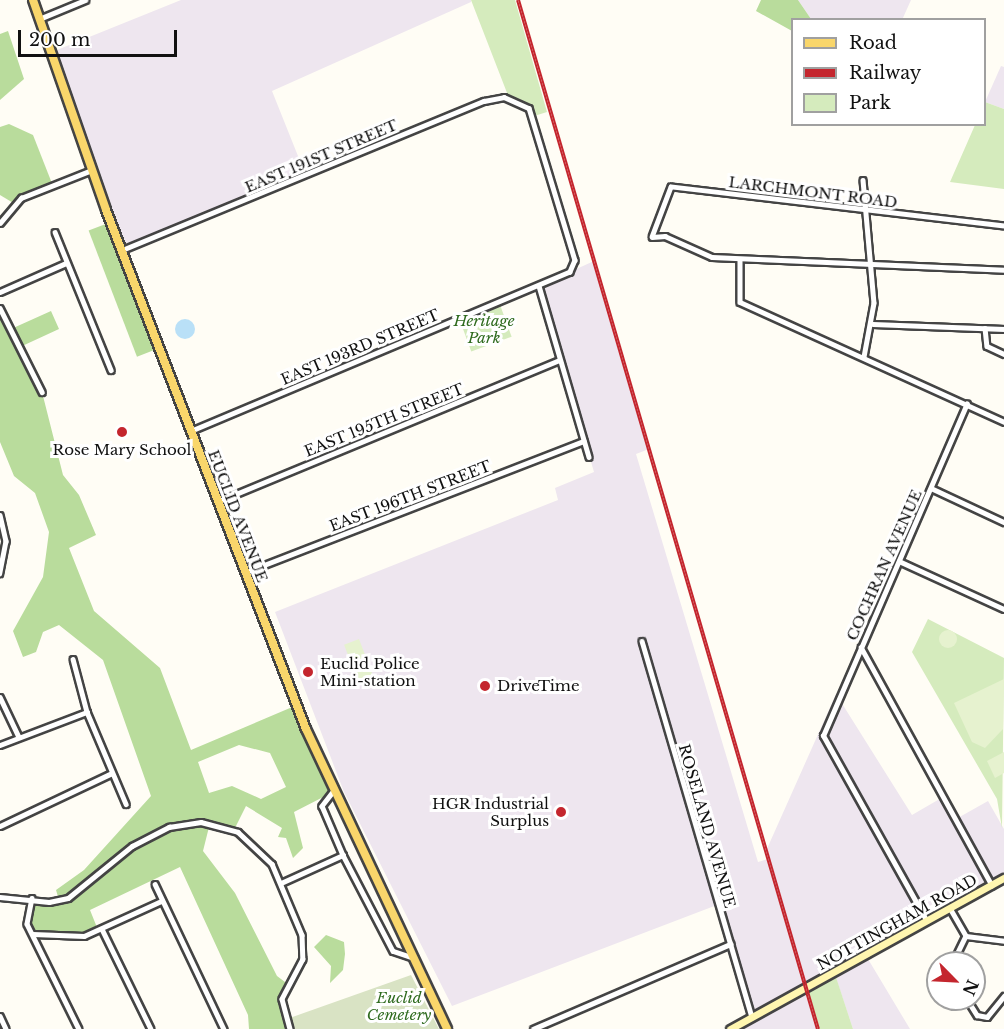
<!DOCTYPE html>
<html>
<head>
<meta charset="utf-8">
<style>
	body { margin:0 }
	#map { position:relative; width:1004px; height:1029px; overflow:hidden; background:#fffdf5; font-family:"Libre Baskerville",serif }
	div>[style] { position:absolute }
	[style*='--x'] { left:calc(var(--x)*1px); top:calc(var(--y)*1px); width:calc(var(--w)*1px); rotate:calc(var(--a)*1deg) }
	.industrial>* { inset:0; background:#eee6ef }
	.green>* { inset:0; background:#d5ebbd; transform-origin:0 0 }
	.forest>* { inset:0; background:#b9dc9c; transform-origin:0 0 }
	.cemetery>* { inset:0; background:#d9e3c4 }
	.pitch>* { inset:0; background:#e6f2cf; transform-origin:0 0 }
	.round { border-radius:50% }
	.water>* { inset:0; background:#b9e0f7 }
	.roads { filter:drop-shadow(2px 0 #444) drop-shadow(-2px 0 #444) drop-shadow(0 2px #444) drop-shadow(0 -2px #444) }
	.street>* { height:4.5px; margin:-2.25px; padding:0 2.25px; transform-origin:2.25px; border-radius:2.25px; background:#fff }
	.secondary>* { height:7px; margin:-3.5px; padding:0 3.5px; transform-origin:3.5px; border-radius:3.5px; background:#fff6b0 }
	.primary>* { height:8px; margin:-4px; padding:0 4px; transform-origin:4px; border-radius:4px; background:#f9d66b }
	.rail>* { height:4px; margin-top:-2px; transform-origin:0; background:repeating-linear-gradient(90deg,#fff 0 4.5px,#c4262e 0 9px); box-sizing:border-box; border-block:2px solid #c4262e }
	.dots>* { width:16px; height:16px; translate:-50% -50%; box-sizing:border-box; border:3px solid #fff; border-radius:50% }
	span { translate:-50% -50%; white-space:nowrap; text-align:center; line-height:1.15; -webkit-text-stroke:6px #fff; paint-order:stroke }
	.street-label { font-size:15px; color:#111 }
	.park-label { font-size:15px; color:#2f6b1f; font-style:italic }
	.poi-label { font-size:15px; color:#111 }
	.left { translate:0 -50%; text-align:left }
	.right { translate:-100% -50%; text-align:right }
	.legend { position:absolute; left:791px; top:18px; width:195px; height:108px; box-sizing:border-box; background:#fff; border:2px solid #a0a0a0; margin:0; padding:8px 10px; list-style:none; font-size:18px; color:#111 }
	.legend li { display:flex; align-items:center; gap:12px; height:30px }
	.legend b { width:30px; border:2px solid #a0a0a0 }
	.north { position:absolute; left:926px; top:951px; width:60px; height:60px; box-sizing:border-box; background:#fff; border:2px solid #a0a0a0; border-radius:50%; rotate:114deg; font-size:16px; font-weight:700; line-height:24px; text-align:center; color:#111 }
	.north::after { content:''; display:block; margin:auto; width:21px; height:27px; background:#c4262e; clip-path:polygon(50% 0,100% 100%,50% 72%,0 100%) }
	.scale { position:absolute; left:18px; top:30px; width:159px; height:27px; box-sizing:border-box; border:3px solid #111; border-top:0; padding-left:8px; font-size:18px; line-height:21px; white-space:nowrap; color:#111; -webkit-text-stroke:4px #fff; paint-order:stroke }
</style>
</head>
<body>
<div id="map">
	<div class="industrial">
		<i style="clip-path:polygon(181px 0,471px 0,471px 2px,272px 91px,306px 176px,122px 250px,52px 52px)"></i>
		<i style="clip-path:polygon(798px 0,911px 0,902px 20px,811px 19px)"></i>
		<i style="clip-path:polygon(1001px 66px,1004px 67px,1004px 109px,985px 102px)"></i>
		<i style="clip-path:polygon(594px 261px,649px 449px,636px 454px,758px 862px,768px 859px,766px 851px,836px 694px,912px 815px,943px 797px,956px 819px,988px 801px,1004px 829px,1004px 878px,865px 954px,910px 1029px,853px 1029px,834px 972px,806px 987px,818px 1029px,730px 1029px,752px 1016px,717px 905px,452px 1006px,344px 792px,275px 612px,558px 500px,555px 488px,594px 472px,539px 286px)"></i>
	</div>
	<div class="green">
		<i style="clip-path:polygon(471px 0,515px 0,547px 112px,531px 117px,529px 108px,509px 98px)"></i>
		<i style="clip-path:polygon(985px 102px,1004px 109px,1004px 189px,950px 182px,975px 125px,984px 124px)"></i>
		<i style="left:499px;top:302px;width:37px;height:43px;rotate:70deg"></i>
		<i style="clip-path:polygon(928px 619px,1004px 658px,1002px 828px,997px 799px,912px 652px)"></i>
		<i style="clip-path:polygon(834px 971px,853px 1029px,818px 1029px,806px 987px)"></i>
	</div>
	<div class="forest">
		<i style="clip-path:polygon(761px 0,798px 0,811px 19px,792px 20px,792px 31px,756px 11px)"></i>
		<i style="clip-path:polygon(8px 31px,24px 79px,0 100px,0 34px)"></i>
		<i style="clip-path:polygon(9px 124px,33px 135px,53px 186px,15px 204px,0 195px,0 127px)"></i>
		<i style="left:111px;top:222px;width:135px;height:24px;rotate:69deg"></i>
		<i style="clip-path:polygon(evenodd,0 308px,11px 329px,51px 311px,59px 329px,20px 347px,42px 392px,63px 475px,79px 495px,96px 535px,69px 548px,94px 611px,160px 668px,191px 750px,297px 705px,333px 792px,294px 812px,303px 848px,293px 858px,286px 838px,278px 837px,282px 828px,246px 806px,234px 830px,210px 823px,203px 851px,235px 893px,277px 976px,289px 985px,281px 1005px,290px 1029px,249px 1029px,248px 1015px,180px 867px,90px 910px,98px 930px,84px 936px,33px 934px,27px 924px,32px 898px,59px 900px,56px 890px,84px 870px,151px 796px,103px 660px,59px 625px,43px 632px,36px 652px,23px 657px,13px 631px,43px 577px,49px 532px,35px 493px,14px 476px,0 442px,0 308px,239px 745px,270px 753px,286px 787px,261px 799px,232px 786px,209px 793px,198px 762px,239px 745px)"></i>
		<i style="clip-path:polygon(326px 935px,344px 942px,345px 954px,343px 970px,330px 983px,331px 966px,314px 947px)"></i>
	</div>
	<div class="cemetery">
		<i style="clip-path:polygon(411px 975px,439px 1029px,288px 1029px,284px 1020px)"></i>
	</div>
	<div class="pitch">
		<i class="round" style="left:939px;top:630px;width:18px;height:18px"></i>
		<i style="left:359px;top:639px;width:39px;height:16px;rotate:69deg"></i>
		<i style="clip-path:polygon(1004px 679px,1003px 729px,985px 748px,972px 742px,954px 703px)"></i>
		<i style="clip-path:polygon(1004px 752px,1004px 773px,995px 778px,987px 761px)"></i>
	</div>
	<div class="water">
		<i class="round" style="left:175px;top:319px;width:20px;height:20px"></i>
	</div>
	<div class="roads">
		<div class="street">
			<i style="--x:39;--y:19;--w:50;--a:-22.4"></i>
			<i style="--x:863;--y:180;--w:123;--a:84.9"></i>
			<i style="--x:874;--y:303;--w:55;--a:100.5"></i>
			<i style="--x:0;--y:223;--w:33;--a:-50"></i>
			<i style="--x:21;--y:198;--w:76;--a:-21.5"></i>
			<i style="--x:1004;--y:226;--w:335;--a:-173.3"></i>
			<i style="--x:671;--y:187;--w:53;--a:110.8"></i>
			<i style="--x:652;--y:237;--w:13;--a:-4"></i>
			<i style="--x:665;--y:236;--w:51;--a:24.1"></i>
			<i style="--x:712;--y:257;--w:292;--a:2.5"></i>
			<i style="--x:55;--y:232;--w:149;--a:67.9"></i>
			<i style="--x:122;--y:250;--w:391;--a:-22.4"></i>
			<i style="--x:484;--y:101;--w:20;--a:-11"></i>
			<i style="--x:504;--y:97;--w:27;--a:24"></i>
			<i style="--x:529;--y:108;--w:159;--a:73.2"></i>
			<i style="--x:575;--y:260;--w:13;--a:113"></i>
			<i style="--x:570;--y:272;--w:411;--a:157.2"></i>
			<i style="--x:740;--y:259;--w:43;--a:90"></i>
			<i style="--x:740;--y:302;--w:290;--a:24.4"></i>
			<i style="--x:539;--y:286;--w:178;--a:73.7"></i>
			<i style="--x:0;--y:292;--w:72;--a:-23.7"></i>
			<i style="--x:0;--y:308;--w:94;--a:63.4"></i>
			<i style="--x:873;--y:324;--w:131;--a:2.2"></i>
			<i style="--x:985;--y:328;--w:18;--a:84"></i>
			<i style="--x:987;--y:346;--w:19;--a:25"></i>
			<i style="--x:931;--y:488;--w:81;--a:25"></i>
			<i style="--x:219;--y:501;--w:368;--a:-22.5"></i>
			<i style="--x:0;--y:515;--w:27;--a:77"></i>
			<i style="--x:6;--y:541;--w:33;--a:101"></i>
			<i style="--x:899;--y:561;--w:115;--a:24.6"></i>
			<i style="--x:246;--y:572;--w:362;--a:-21.2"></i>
			<i style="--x:642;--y:641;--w:392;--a:73.7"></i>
			<i style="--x:861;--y:647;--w:272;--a:61.2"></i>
			<i style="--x:73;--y:659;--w:55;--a:75.2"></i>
			<i style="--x:87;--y:712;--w:100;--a:67"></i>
			<i style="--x:0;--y:697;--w:44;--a:64.6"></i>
			<i style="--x:0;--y:745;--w:93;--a:-20.8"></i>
			<i style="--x:333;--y:792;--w:18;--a:128"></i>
			<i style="--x:322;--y:806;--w:53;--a:66.8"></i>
			<i style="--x:343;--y:855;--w:108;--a:62.5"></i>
			<i style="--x:393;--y:951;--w:19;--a:18"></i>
			<i style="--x:0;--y:826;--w:122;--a:-25.3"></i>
			<i style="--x:281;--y:883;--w:68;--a:-24.3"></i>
			<i style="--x:155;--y:884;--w:161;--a:64.6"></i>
			<i style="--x:0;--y:897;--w:49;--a:5.8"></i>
			<i style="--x:49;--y:902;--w:19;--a:-12"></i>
			<i style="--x:68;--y:898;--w:82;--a:-39.1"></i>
			<i style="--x:132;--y:846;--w:42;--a:-27.2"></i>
			<i style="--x:169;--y:827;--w:32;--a:-9"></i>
			<i style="--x:201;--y:822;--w:38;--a:15"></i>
			<i style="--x:238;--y:832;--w:47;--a:43.3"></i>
			<i style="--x:272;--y:864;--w:77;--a:67.1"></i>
			<i style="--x:302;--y:935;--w:24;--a:88"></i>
			<i style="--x:303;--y:959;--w:45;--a:117.7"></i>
			<i style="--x:282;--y:999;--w:31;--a:75"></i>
			<i style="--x:32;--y:898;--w:26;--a:101"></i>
			<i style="--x:27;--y:924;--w:117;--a:63.7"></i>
			<i style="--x:950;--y:908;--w:32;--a:60"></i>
			<i style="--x:966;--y:936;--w:30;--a:116"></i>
			<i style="--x:926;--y:920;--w:211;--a:-119.2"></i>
			<i style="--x:823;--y:736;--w:362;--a:-66.6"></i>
			<i style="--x:102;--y:929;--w:111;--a:63.9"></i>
			<i style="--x:33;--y:934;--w:51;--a:2.2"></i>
			<i style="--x:84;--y:936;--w:85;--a:-24.4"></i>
			<i style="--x:966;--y:936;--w:38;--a:7"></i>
			<i style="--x:967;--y:999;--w:19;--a:58"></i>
			<i style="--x:977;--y:1015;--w:10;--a:11"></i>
			<i style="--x:987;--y:1017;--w:27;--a:-51"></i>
			<i style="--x:0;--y:1016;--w:14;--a:65"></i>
			<i style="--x:533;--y:1029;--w:215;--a:-23.3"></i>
		</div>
		<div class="secondary">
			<i style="--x:730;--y:1029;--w:313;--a:-28.9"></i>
		</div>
		<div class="primary">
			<i style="--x:33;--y:0;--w:222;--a:70.8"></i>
			<i style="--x:106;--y:210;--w:556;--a:68.93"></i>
			<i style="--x:306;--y:729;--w:331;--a:64.8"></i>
		</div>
	</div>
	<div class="rail">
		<i style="--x:518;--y:0;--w:1072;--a:73.75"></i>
	</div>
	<div class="dots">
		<i style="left:122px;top:432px;background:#c4262e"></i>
		<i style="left:308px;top:672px;background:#c4262e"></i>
		<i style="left:485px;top:686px;background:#c4262e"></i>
		<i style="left:561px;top:812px;background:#c4262e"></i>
	</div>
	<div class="street-label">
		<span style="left:321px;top:156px;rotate:-23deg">EAST 191ST STREET</span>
		<span style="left:813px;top:192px;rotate:7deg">LARCHMONT ROAD</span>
		<span style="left:360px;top:347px;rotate:-23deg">EAST 193RD STREET</span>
		<span style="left:384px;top:420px;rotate:-22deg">EAST 195TH STREET</span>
		<span style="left:410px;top:496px;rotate:-21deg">EAST 196TH STREET</span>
		<span style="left:238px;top:516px;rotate:69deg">EUCLID AVENUE</span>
		<span style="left:884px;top:565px;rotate:-66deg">COCHRAN AVENUE</span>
		<span style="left:707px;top:826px;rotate:74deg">ROSELAND AVENUE</span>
		<span style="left:897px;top:922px;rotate:-29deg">NOTTINGHAM ROAD</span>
	</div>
	<div class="park-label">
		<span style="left:484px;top:329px">Heritage<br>Park</span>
		<span style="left:399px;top:1006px">Euclid<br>Cemetery</span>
	</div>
	<div class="poi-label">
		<span style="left:122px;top:450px">Rose Mary School</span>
		<span class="left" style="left:320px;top:672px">Euclid Police<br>Mini-station</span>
		<span class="left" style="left:497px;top:686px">DriveTime</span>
		<span class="right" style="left:549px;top:812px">HGR Industrial<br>Surplus</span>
	</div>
	<ul class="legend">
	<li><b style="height:8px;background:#f9d66b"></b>Road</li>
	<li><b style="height:8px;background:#c4262e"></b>Railway</li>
	<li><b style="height:16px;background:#d5ebbd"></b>Park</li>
	</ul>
	<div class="north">N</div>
	<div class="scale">200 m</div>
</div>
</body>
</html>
